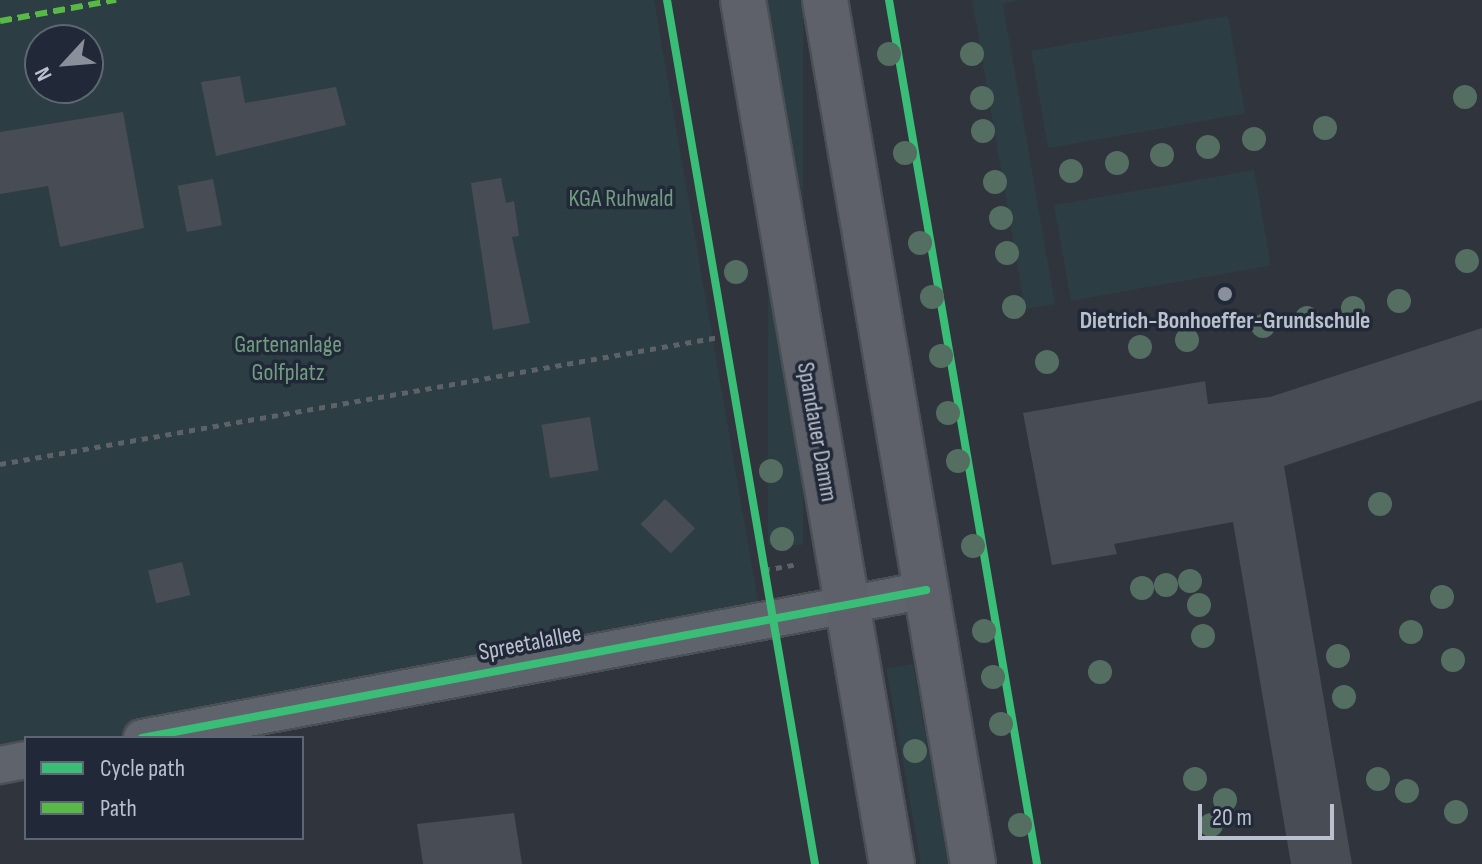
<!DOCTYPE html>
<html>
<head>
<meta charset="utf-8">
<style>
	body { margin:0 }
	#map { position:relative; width:1482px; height:864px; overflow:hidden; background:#2f343d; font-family:"Sofia Sans Condensed",sans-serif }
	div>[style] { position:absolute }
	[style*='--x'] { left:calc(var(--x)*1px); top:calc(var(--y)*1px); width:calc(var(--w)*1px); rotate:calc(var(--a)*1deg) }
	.green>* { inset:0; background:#2c3e43; transform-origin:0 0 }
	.building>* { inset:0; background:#484c54; transform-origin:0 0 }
	.path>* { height:5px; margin-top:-2.5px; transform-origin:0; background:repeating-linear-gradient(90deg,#5c6268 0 6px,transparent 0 12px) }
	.roads { filter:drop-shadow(2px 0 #4b4f56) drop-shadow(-2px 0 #4b4f56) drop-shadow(0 2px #4b4f56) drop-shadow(0 -2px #4b4f56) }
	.street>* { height:36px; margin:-18px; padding:0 18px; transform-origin:18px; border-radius:18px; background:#5f636b }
	.secondary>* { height:44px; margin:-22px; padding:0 22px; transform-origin:22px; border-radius:22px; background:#5e6169 }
	.quiet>* { height:6px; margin-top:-3px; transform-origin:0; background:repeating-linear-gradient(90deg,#58b947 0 12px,transparent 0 18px) }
	.cycleway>* { height:8px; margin:-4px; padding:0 4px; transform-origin:4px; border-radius:4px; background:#3abd76 }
	.trees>* { width:24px; height:24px; margin:-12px; border-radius:50%; background:#546e62 }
	.dots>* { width:22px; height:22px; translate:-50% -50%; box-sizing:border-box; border:4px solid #212939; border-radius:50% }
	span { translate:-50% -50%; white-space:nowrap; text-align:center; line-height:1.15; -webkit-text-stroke:7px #212939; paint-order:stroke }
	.park-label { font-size:24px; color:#729d80 }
	.poi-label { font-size:24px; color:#bac0cd; font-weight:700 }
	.street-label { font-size:24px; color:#bac0cd }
	.legend { position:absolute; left:24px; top:736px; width:280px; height:104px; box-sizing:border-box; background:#212939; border:2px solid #5e6574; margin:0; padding:10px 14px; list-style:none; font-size:24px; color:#bac0cd }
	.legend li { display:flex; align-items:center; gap:16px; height:40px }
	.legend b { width:40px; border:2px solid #5e6574 }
	.north { position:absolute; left:24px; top:24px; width:80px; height:80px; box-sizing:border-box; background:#212939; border:2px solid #5e6574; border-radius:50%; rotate:244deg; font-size:22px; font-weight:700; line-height:32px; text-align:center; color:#bac0cd }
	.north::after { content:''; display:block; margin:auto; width:28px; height:36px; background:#898f9b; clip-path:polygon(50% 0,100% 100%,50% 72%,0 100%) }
	.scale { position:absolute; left:1198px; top:804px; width:136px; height:36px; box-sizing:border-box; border:4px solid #bac0cd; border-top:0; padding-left:10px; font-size:24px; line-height:28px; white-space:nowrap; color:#bac0cd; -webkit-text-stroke:6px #212939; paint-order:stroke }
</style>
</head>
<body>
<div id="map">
	<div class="green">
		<i style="clip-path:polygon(evenodd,0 0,654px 0,761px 618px,142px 738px,26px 738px,26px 760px,0 765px,0 0,40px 40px,88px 40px,88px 88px,40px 88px,40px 40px)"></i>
		<i style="left:768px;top:0;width:35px;height:545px"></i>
		<i style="clip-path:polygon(972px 0,1022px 0,1003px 4px,1055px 304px,1025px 309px)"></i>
		<i style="left:1228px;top:16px;width:99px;height:200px;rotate:80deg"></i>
		<i style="left:1254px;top:170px;width:97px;height:203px;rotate:80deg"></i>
		<i style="left:913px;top:664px;width:203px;height:27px;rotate:80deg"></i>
	</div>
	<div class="building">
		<i style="clip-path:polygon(240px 76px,245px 103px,336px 87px,346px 125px,216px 156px,201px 82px)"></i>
		<i style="clip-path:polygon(123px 112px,144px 228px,60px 247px,48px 186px,0 194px,0 132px)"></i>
		<i style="clip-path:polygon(501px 178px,506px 203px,514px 201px,519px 236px,512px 237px,530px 323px,493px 330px,471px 183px)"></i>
		<i style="left:213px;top:179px;width:47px;height:36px;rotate:79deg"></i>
		<i style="clip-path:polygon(1482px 328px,1482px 400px,1284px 466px,1352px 864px,1291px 864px,1233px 522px,1114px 544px,1117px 554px,1052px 565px,1023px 413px,1205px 381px,1208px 404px,1270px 397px)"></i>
		<i style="left:590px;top:417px;width:54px;height:49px;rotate:81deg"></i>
		<i style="left:665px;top:499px;width:42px;height:35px;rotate:44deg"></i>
		<i style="left:182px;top:562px;width:34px;height:35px;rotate:76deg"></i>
		<i style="clip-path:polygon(514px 813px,522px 864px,423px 864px,417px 824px)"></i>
	</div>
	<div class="path">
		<i style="--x:0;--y:464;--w:736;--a:-10.01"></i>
		<i style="--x:764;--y:570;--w:34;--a:-10"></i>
	</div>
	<div class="roads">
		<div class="street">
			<i style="--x:142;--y:738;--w:798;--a:-10.69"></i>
			<i style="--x:0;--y:765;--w:26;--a:-11"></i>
		</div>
		<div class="secondary">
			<i style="--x:743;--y:0;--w:877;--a:80.22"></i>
			<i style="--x:825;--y:0;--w:877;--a:80.28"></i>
		</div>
	</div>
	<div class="quiet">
		<i style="--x:0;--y:21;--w:118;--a:-10.3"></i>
	</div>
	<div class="cycleway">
		<i style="--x:667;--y:0;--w:877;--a:80.28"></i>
		<i style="--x:889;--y:0;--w:877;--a:80.28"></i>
		<i style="--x:142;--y:738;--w:798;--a:-10.69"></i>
	</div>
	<div class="trees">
		<i style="left:889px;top:54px"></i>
		<i style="left:972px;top:54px"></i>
		<i style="left:1465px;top:97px"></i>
		<i style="left:982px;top:98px"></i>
		<i style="left:1325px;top:128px"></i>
		<i style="left:983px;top:131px"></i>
		<i style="left:1254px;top:139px"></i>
		<i style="left:1208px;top:147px"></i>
		<i style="left:905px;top:153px"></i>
		<i style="left:1162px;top:155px"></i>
		<i style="left:1117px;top:163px"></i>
		<i style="left:1071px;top:171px"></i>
		<i style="left:995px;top:182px"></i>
		<i style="left:1001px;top:218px"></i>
		<i style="left:920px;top:243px"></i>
		<i style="left:1007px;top:253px"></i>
		<i style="left:1467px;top:261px"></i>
		<i style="left:736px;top:272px"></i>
		<i style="left:932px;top:297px"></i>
		<i style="left:1399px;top:301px"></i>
		<i style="left:1014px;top:307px"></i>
		<i style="left:1353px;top:308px"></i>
		<i style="left:1307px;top:318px"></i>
		<i style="left:1263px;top:326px"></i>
		<i style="left:1187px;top:340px"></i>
		<i style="left:1140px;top:347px"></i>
		<i style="left:941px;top:356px"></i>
		<i style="left:1047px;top:362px"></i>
		<i style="left:948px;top:413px"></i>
		<i style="left:958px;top:461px"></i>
		<i style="left:771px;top:471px"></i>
		<i style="left:1380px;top:504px"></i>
		<i style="left:782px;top:539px"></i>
		<i style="left:973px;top:546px"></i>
		<i style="left:1190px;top:581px"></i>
		<i style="left:1166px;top:585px"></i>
		<i style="left:1142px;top:588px"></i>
		<i style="left:1442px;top:597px"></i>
		<i style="left:1199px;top:605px"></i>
		<i style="left:984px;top:631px"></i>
		<i style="left:1411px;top:632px"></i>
		<i style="left:1203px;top:636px"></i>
		<i style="left:1338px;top:656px"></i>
		<i style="left:1453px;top:660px"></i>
		<i style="left:1100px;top:672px"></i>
		<i style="left:993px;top:677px"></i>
		<i style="left:1344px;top:697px"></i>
		<i style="left:1001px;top:724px"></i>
		<i style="left:915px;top:751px"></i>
		<i style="left:1195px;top:779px"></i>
		<i style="left:1378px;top:779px"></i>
		<i style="left:1407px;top:791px"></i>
		<i style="left:1225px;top:800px"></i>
		<i style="left:1456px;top:812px"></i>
		<i style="left:1020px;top:825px"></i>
		<i style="left:1211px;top:825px"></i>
	</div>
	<div class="dots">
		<i style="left:1225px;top:294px;background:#898f9b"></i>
	</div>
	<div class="park-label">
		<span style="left:621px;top:199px">KGA Ruhwald</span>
		<span style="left:288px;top:359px">Gartenanlage<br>Golfplatz</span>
	</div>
	<div class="poi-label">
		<span style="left:1225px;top:321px">Dietrich-Bonhoeffer-Grundschule</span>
	</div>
	<div class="street-label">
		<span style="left:817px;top:432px;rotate:80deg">Spandauer Damm</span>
		<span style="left:530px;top:643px;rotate:-11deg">Spreetalallee</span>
	</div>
	<ul class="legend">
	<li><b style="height:10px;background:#3abd76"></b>Cycle path</li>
	<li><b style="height:10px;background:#58b947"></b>Path</li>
	</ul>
	<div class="north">N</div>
	<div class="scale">20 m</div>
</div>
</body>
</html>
